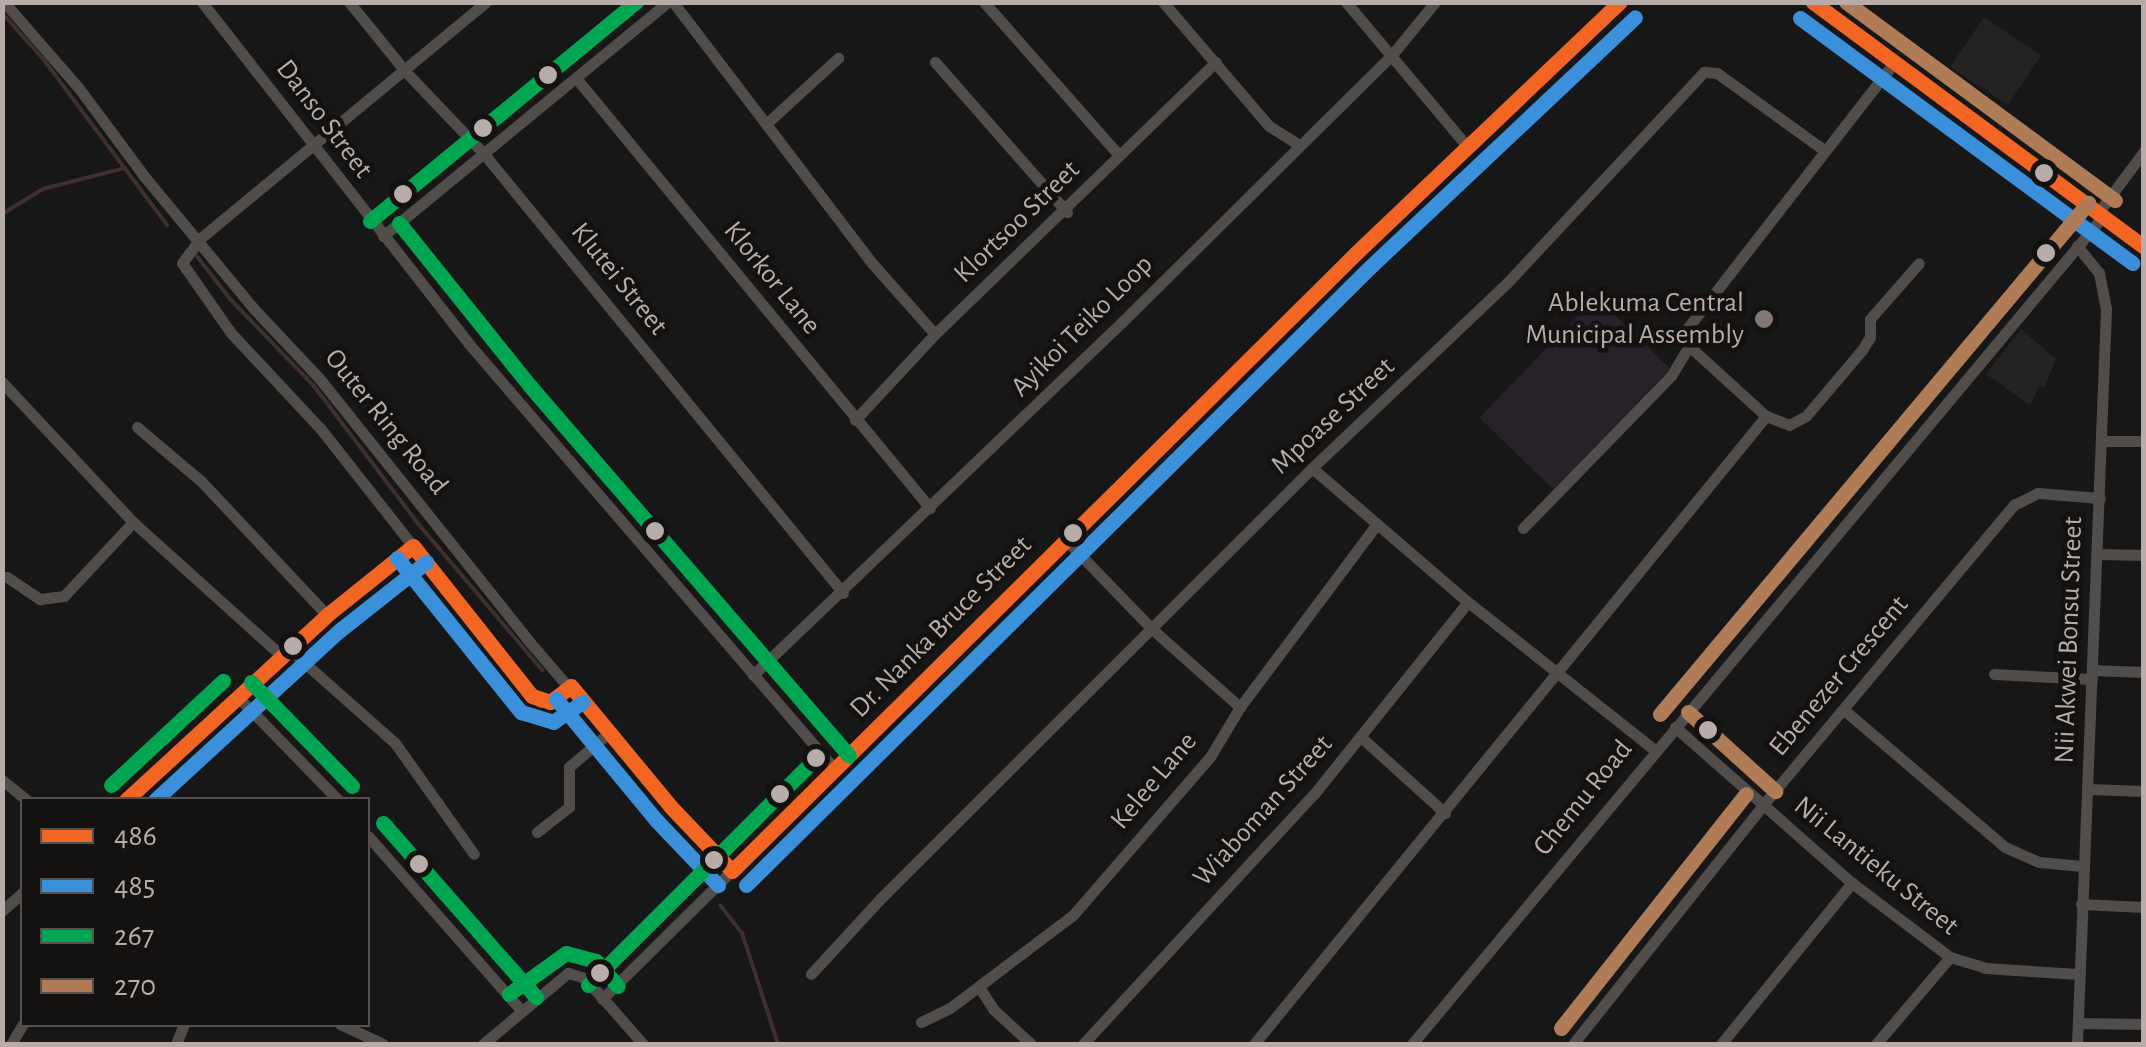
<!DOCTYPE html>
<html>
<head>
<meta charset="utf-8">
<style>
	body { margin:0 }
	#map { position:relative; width:2146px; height:1047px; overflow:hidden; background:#171717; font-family:"Alegreya Sans",sans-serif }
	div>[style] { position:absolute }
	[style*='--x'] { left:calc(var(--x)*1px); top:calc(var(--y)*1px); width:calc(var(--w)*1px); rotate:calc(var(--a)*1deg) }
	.built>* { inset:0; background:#242321; transform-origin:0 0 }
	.green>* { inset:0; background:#27222a; transform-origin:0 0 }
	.stream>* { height:4px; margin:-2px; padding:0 2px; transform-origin:2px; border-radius:2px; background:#3f2f2f }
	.minor>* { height:11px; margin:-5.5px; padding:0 5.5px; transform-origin:5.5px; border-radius:5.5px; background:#504d4b }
	.major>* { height:14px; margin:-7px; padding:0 7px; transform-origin:7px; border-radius:7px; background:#4c4948 }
	.bus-1>* { height:15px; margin:-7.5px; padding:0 7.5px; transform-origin:7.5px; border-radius:7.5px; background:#f26522 }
	.bus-2>* { height:15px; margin:-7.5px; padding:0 7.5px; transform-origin:7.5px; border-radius:7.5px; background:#3a90db }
	.bus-3>* { height:15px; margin:-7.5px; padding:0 7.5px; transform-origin:7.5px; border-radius:7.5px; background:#00a651 }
	.bus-4>* { height:15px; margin:-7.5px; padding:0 7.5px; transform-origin:7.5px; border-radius:7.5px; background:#b07c57 }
	.dots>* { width:28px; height:28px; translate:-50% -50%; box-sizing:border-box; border:5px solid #131211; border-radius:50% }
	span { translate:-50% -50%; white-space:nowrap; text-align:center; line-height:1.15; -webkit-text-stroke:9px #131211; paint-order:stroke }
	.street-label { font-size:28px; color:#b8aca8 }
	.poi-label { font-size:28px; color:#b8aca8 }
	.right { translate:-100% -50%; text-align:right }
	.frame { position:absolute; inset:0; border:5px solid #b8aca8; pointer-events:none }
	.legend { position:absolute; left:20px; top:797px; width:350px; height:230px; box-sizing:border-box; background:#131211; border:2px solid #55504d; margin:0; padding:12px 18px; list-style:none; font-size:30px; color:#b8aca8 }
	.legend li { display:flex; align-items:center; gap:20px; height:50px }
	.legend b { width:50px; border:2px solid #55504d }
</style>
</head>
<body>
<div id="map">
	<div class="built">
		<i style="left:1984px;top:17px;width:69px;height:60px;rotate:34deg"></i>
		<i style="clip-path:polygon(2021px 329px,2056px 359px,2044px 388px,2040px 386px,2030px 405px,1986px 374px)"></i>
	</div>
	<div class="green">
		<i style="left:1596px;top:297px;width:103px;height:168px;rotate:44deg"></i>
	</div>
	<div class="stream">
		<i style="--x:2;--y:13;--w:63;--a:48.2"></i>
		<i style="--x:44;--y:60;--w:206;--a:53.3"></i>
		<i style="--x:2;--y:214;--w:48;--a:-31.4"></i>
		<i style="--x:43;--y:189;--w:85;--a:-14.4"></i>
		<i style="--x:196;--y:255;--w:56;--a:52.3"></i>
		<i style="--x:230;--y:299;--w:121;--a:46"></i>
		<i style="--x:314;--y:386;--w:176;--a:52.9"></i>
		<i style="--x:420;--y:526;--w:189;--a:49.7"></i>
		<i style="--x:571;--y:709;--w:196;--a:52.3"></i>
		<i style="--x:720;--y:905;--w:36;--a:52"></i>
		<i style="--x:742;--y:933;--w:117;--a:72"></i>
	</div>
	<div class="minor">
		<i style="--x:4;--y:2;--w:113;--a:49"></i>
		<i style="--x:78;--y:87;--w:111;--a:53.4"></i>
		<i style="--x:144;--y:176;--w:174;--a:50.4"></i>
		<i style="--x:255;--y:310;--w:93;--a:46.7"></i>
		<i style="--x:319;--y:378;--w:344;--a:51.4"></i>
		<i style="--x:534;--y:647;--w:211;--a:49.4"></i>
		<i style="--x:671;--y:807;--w:88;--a:46.4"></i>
		<i style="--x:202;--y:2;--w:434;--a:52"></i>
		<i style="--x:469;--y:344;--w:559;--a:49.28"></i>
		<i style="--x:349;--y:2;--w:89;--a:50.9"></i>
		<i style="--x:405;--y:71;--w:115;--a:46.4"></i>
		<i style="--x:484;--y:154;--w:567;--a:50.72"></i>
		<i style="--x:486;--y:2;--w:371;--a:140.4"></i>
		<i style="--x:200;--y:239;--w:30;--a:127"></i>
		<i style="--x:182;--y:263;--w:85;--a:55"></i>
		<i style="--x:231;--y:333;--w:130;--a:46.9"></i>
		<i style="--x:320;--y:428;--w:330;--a:51.8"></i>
		<i style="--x:524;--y:687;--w:22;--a:43"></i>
		<i style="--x:540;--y:702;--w:10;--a:0"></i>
		<i style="--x:550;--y:702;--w:26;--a:-37"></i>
		<i style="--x:673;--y:2;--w:327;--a:52.7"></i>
		<i style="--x:871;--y:262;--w:96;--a:48.4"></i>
		<i style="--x:984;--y:2;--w:204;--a:48.6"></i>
		<i style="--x:1163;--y:2;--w:163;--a:49.5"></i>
		<i style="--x:1269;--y:126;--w:36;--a:32"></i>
		<i style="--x:1346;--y:2;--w:188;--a:50"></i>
		<i style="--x:935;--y:62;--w:200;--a:48.7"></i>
		<i style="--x:1893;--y:64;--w:340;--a:127.9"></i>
		<i style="--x:1684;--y:332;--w:15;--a:70"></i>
		<i style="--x:1689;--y:346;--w:104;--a:42.3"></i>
		<i style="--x:1766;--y:416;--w:25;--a:21"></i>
		<i style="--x:1789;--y:425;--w:19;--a:-28"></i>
		<i style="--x:1806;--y:416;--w:87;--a:-49.7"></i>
		<i style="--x:1862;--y:350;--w:15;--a:-58"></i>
		<i style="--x:1870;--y:337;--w:18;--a:-90"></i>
		<i style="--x:1870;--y:319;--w:74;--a:-48.8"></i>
		<i style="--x:576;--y:78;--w:557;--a:50.54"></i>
		<i style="--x:766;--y:124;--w:98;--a:-42.5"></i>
		<i style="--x:2098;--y:213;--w:77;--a:-53.4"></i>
		<i style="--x:383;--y:236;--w:369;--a:-39.4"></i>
		<i style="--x:2;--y:382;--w:192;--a:46.9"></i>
		<i style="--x:133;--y:522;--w:200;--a:42"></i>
		<i style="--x:855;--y:420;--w:117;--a:-47.1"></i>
		<i style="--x:935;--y:334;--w:391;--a:-44.1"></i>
		<i style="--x:137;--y:427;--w:84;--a:40.2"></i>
		<i style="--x:201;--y:481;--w:184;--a:46.8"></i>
		<i style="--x:2103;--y:441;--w:41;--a:0"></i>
		<i style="--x:1312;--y:468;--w:206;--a:40.7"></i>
		<i style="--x:1468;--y:602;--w:238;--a:38.4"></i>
		<i style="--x:1523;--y:528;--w:212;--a:-45.8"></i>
		<i style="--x:1671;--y:376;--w:35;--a:-59"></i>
		<i style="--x:1065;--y:539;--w:125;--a:46"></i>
		<i style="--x:1152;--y:629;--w:118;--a:41.6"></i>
		<i style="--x:2098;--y:554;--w:46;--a:1.2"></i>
		<i style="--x:7;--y:577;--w:40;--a:34"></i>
		<i style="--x:40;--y:599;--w:24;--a:-7"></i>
		<i style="--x:64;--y:596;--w:101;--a:-47"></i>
		<i style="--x:290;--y:650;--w:140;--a:41.5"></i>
		<i style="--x:395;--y:743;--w:136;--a:54.6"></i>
		<i style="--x:2092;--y:670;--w:52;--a:2.2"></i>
		<i style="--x:1994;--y:674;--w:98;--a:2.9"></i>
		<i style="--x:753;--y:675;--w:511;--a:-43.73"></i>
		<i style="--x:1122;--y:322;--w:378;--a:-44.7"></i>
		<i style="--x:1391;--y:56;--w:70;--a:-50.8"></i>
		<i style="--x:237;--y:696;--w:145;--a:45.8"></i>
		<i style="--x:1844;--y:710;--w:211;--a:40.4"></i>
		<i style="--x:2005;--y:847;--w:37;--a:24"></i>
		<i style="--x:2039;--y:862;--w:43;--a:5.3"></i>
		<i style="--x:1675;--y:727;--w:236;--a:41.4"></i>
		<i style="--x:1852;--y:883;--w:123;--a:37.1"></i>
		<i style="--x:1950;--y:957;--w:37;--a:17"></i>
		<i style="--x:1985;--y:968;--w:92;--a:3.7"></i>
		<i style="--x:1362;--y:738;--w:112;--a:42.1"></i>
		<i style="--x:2;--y:780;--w:32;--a:39"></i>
		<i style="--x:2088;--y:789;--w:56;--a:2"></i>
		<i style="--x:125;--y:800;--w:274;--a:-42.5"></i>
		<i style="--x:327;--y:615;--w:110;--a:-38.7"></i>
		<i style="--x:537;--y:832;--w:41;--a:-38"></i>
		<i style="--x:569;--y:807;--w:40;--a:-90"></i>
		<i style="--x:569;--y:767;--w:54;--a:-40.5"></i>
		<i style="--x:368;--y:836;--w:232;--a:48.7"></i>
		<i style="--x:2081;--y:904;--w:63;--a:2.7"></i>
		<i style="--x:2;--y:911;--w:27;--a:-42"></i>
		<i style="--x:811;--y:974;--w:102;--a:-47.4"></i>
		<i style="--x:880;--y:899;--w:610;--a:-44.93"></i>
		<i style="--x:1312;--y:468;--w:269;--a:-43.5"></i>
		<i style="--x:1507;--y:283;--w:289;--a:-47"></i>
		<i style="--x:1704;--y:72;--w:13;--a:4"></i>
		<i style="--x:1717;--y:73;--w:133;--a:35.8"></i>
		<i style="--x:979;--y:987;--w:27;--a:57"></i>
		<i style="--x:994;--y:1010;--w:50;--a:42.6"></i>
		<i style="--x:602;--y:999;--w:1061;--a:-44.69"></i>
		<i style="--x:1356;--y:253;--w:365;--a:-43.4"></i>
		<i style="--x:921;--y:1022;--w:32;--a:-26"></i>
		<i style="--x:950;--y:1008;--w:154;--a:-37.1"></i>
		<i style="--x:1073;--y:915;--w:209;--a:-49.1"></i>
		<i style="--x:1210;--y:757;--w:58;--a:-59"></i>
		<i style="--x:1240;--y:707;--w:229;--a:-53.2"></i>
		<i style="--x:2078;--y:1023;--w:66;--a:0.9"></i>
		<i style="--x:340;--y:1024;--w:47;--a:24.9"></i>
		<i style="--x:11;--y:1044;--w:23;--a:-59"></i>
		<i style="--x:176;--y:1044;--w:22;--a:-68"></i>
		<i style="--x:483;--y:1044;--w:111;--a:-39.9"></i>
		<i style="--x:568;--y:973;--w:18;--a:16"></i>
		<i style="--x:585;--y:978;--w:88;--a:48.7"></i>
		<i style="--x:1083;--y:1044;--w:340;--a:-47.3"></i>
		<i style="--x:1314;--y:794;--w:246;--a:-51.3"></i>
		<i style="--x:1254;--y:1044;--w:810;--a:-50.81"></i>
		<i style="--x:1412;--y:1044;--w:1078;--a:-50.15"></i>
		<i style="--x:1573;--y:1044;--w:304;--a:-51.5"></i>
		<i style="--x:1762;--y:806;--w:393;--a:-50.1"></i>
		<i style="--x:2014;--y:505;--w:27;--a:-27"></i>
		<i style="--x:2038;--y:493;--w:62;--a:4.6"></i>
		<i style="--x:1721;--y:1044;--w:208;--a:-50.9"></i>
		<i style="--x:1876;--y:1044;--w:114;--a:-49.6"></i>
		<i style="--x:2077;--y:1044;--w:736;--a:-87.74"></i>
		<i style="--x:2106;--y:309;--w:37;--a:-101"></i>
		<i style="--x:2099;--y:273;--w:35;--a:-129"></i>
	</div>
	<div class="major">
		<i style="--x:1812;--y:2;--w:413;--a:36.4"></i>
	</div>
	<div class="bus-1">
		<i style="--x:1813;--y:2;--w:412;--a:36.5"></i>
		<i style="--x:413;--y:546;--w:191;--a:51.6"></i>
		<i style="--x:532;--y:696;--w:19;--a:18"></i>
		<i style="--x:550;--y:702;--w:26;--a:-37"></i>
		<i style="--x:571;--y:686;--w:157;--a:50.4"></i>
		<i style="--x:671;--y:807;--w:88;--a:46.4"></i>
		<i style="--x:126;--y:800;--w:273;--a:-42.6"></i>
		<i style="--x:327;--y:615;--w:110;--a:-38.7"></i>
		<i style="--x:732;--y:871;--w:878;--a:-44.72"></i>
		<i style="--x:1356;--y:253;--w:364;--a:-43.6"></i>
	</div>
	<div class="bus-2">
		<i style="--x:1800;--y:18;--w:413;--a:36.4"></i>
		<i style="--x:397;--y:558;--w:198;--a:51.2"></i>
		<i style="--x:521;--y:712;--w:34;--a:17"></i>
		<i style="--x:553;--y:722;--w:36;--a:-34"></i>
		<i style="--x:556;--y:699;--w:157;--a:50.4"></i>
		<i style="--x:656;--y:820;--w:90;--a:46.4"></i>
		<i style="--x:155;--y:800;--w:251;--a:-42.6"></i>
		<i style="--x:340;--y:630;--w:110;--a:-38.3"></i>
		<i style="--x:746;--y:885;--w:878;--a:-44.72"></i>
		<i style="--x:1370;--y:267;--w:364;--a:-43.3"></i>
	</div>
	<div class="bus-3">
		<i style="--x:370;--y:221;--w:345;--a:-39.5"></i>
		<i style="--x:399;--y:223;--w:209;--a:51.2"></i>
		<i style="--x:530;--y:386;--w:488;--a:49.2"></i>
		<i style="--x:251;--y:682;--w:145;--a:45.8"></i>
		<i style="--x:111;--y:785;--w:153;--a:-42.9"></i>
		<i style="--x:383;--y:823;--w:232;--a:48.7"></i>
		<i style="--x:588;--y:985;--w:327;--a:-44.9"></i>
		<i style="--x:509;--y:994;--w:70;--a:-35.7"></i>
		<i style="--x:566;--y:953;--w:31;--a:15"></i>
		<i style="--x:596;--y:961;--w:33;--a:49"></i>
	</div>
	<div class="bus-4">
		<i style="--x:1846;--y:2;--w:334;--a:36.4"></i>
		<i style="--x:1688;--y:712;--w:118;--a:42.2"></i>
		<i style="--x:1660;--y:714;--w:667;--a:-50.05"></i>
		<i style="--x:1561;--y:1028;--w:298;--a:-51.7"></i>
	</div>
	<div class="dots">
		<i style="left:548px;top:75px;background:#b8aca8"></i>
		<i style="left:483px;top:128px;background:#b8aca8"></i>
		<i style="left:2044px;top:173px;background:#b8aca8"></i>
		<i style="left:403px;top:194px;background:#b8aca8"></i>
		<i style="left:2046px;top:253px;background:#b8aca8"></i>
		<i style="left:1764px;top:319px;background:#807875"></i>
		<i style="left:655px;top:531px;background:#b8aca8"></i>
		<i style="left:1073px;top:533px;background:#b8aca8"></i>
		<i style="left:293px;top:646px;background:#b8aca8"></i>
		<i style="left:1708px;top:730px;background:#b8aca8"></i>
		<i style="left:816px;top:758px;background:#b8aca8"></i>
		<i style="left:780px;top:794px;background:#b8aca8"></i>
		<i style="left:714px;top:860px;background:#b8aca8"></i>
		<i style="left:419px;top:864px;background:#b8aca8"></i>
		<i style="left:600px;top:973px;background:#b8aca8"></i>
	</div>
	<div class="street-label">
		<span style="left:324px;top:119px;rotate:53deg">Danso Street</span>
		<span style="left:1017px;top:222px;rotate:-44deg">Klortsoo Street</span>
		<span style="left:772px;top:278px;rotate:51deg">Klorkor Lane</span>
		<span style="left:619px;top:279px;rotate:51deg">Klutei Street</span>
		<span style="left:1082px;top:326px;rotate:-45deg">Ayikoi Teiko Loop</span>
		<span style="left:1333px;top:416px;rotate:-43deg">Mpoase Street</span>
		<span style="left:386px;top:422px;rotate:51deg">Outer Ring Road</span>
		<span style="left:941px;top:627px;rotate:-45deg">Dr. Nanka Bruce Street</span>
		<span style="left:2069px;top:640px;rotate:-88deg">Nii Akwei Bonsu Street</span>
		<span style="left:1839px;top:676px;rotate:-50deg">Ebenezer Crescent</span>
		<span style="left:1154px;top:781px;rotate:-50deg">Kelee Lane</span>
		<span style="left:1583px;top:798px;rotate:-51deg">Chemu Road</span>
		<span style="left:1263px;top:811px;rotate:-48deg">Wiaboman Street</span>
		<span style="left:1876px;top:866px;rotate:39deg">Nii Lantieku Street</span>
	</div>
	<div class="poi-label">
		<span class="right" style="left:1744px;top:319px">Ablekuma Central<br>Municipal Assembly</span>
	</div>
	<div class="frame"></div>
	<ul class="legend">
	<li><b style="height:12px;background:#f26522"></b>486</li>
	<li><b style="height:12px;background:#3a90db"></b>485</li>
	<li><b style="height:12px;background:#00a651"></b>267</li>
	<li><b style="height:12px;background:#b07c57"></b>270</li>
	</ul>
</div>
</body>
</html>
